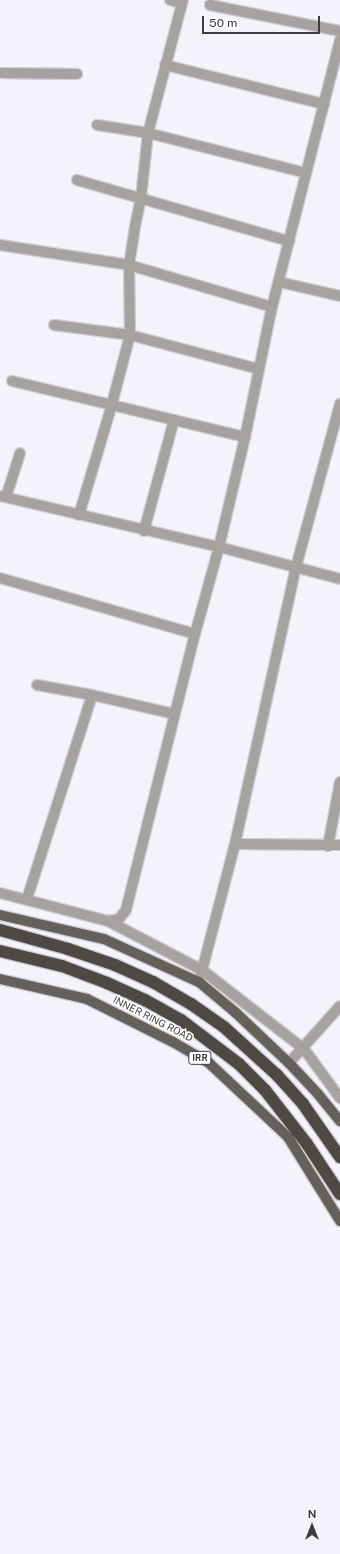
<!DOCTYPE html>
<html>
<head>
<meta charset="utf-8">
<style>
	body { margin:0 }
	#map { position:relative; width:340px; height:1554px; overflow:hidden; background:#f4f2fb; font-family:"Public Sans",sans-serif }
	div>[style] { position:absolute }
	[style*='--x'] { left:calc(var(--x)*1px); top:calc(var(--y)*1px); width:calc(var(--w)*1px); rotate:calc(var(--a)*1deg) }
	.roads { filter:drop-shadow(1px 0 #cfced6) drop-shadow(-1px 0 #cfced6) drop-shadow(0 1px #cfced6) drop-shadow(0 -1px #cfced6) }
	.minor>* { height:10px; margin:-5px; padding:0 5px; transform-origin:5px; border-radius:5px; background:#a5a29f }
	.primary>* { height:10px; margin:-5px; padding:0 5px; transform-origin:5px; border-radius:5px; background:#64605a }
	.motorway>* { height:12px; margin:-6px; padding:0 6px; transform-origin:6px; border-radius:6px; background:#4e4942 }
	span { translate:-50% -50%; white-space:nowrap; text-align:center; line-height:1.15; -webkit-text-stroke:3px #fff; paint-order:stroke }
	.shield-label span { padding:1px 3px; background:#fff; border:1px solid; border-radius:3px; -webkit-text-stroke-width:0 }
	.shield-label { font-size:9px; color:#3d3c40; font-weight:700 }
	.street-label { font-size:10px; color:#3d3c40 }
	.north { position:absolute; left:292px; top:1506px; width:40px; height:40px; -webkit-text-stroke:3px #fff; paint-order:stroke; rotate:0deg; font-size:11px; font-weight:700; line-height:16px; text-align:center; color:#3d3c40 }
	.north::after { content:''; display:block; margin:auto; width:14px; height:18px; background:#3d3c40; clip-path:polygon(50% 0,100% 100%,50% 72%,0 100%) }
	.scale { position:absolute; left:202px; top:16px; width:118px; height:18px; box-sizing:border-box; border:2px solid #3d3c40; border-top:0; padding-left:5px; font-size:12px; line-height:14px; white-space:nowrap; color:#3d3c40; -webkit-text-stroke:3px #fff; paint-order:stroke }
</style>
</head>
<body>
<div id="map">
	<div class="roads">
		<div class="minor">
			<i style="--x:170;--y:0;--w:12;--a:14"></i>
			<i style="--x:210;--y:5;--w:133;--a:11.3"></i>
			<i style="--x:165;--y:65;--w:164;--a:13.8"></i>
			<i style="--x:0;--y:73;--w:77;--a:0.7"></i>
			<i style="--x:97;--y:125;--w:52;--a:8.9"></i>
			<i style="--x:148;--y:133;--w:163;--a:14.2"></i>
			<i style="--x:77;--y:180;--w:221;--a:16.1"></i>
			<i style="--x:0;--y:245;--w:131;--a:8.8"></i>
			<i style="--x:129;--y:265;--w:149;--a:16.4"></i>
			<i style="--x:279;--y:282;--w:63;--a:12.9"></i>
			<i style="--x:54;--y:325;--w:77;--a:7.5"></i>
			<i style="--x:130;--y:335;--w:133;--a:14.8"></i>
			<i style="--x:12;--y:381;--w:240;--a:13.5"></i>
			<i style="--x:0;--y:496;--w:225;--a:13.1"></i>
			<i style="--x:219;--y:547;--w:125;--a:14.8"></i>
			<i style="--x:6;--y:497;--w:46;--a:-72.3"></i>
			<i style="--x:79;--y:515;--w:116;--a:-73.4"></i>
			<i style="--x:112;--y:404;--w:71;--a:-75.4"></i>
			<i style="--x:130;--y:335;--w:70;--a:-90.8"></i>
			<i style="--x:129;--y:265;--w:39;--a:-81"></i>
			<i style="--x:135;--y:226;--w:29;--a:-78"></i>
			<i style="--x:141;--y:198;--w:65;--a:-83.9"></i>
			<i style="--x:148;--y:133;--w:138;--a:-75.3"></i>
			<i style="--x:144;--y:531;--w:115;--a:-74.9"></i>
			<i style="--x:0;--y:578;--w:203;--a:16"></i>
			<i style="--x:37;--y:685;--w:56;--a:10.3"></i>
			<i style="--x:92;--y:695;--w:84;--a:13"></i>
			<i style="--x:235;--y:844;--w:105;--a:0.5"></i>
			<i style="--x:328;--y:846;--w:65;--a:-79.4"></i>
			<i style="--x:0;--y:893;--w:112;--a:14.5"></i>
			<i style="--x:108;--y:921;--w:106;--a:27.5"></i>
			<i style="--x:202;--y:970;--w:129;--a:37.8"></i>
			<i style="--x:304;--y:1049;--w:61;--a:53.7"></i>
			<i style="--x:27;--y:899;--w:214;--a:-72.3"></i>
			<i style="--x:108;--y:921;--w:11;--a:-10"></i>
			<i style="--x:119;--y:919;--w:11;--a:-52"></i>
			<i style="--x:126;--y:910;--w:284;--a:-76"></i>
			<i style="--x:195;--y:634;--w:90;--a:-74.6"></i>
			<i style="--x:219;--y:547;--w:113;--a:-76.7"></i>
			<i style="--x:245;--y:437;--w:133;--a:-78.3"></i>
			<i style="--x:272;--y:307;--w:276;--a:-75.7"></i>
			<i style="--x:199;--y:982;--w:143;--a:-75.4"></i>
			<i style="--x:235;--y:844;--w:284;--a:-77.6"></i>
			<i style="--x:296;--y:567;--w:169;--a:-74.9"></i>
			<i style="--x:289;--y:1063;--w:76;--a:-48.2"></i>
		</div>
		<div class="primary">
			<i style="--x:0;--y:915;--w:107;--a:13"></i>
			<i style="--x:104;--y:939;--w:104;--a:24.4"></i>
			<i style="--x:199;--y:982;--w:47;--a:39.8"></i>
			<i style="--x:235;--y:1012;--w:74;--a:43.4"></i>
			<i style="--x:289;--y:1063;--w:42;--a:46.9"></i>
			<i style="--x:318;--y:1094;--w:35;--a:51"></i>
			<i style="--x:0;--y:979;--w:89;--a:12.9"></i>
			<i style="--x:87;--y:999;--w:96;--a:26.6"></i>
			<i style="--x:173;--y:1042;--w:42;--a:30.3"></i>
			<i style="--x:209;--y:1063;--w:108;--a:43.1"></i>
			<i style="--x:288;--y:1137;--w:99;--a:58.2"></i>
		</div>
		<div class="motorway">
			<i style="--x:0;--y:930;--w:71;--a:15.6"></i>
			<i style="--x:68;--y:949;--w:50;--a:18.8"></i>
			<i style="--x:115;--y:965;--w:42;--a:24.1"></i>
			<i style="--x:153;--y:982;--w:44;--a:30.1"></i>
			<i style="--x:191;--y:1004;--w:40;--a:34.9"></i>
			<i style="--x:224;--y:1027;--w:72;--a:42.2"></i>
			<i style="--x:277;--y:1075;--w:39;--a:48"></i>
			<i style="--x:303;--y:1104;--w:65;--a:55.1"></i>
			<i style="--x:0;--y:951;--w:64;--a:13.6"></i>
			<i style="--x:62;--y:966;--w:48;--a:20.7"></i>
			<i style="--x:107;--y:983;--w:42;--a:24.1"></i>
			<i style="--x:145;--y:1000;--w:41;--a:29.1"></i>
			<i style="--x:181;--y:1020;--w:73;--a:37.2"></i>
			<i style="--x:239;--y:1064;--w:37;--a:45"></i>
			<i style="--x:265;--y:1090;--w:68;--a:52.1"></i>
			<i style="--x:307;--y:1144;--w:60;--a:56.6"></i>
		</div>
	</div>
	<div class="shield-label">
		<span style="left:200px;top:1058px">IRR</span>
	</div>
	<div class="street-label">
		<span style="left:153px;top:1019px;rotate:27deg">INNER RING ROAD</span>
	</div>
	<div class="north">N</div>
	<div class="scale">50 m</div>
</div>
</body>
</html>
